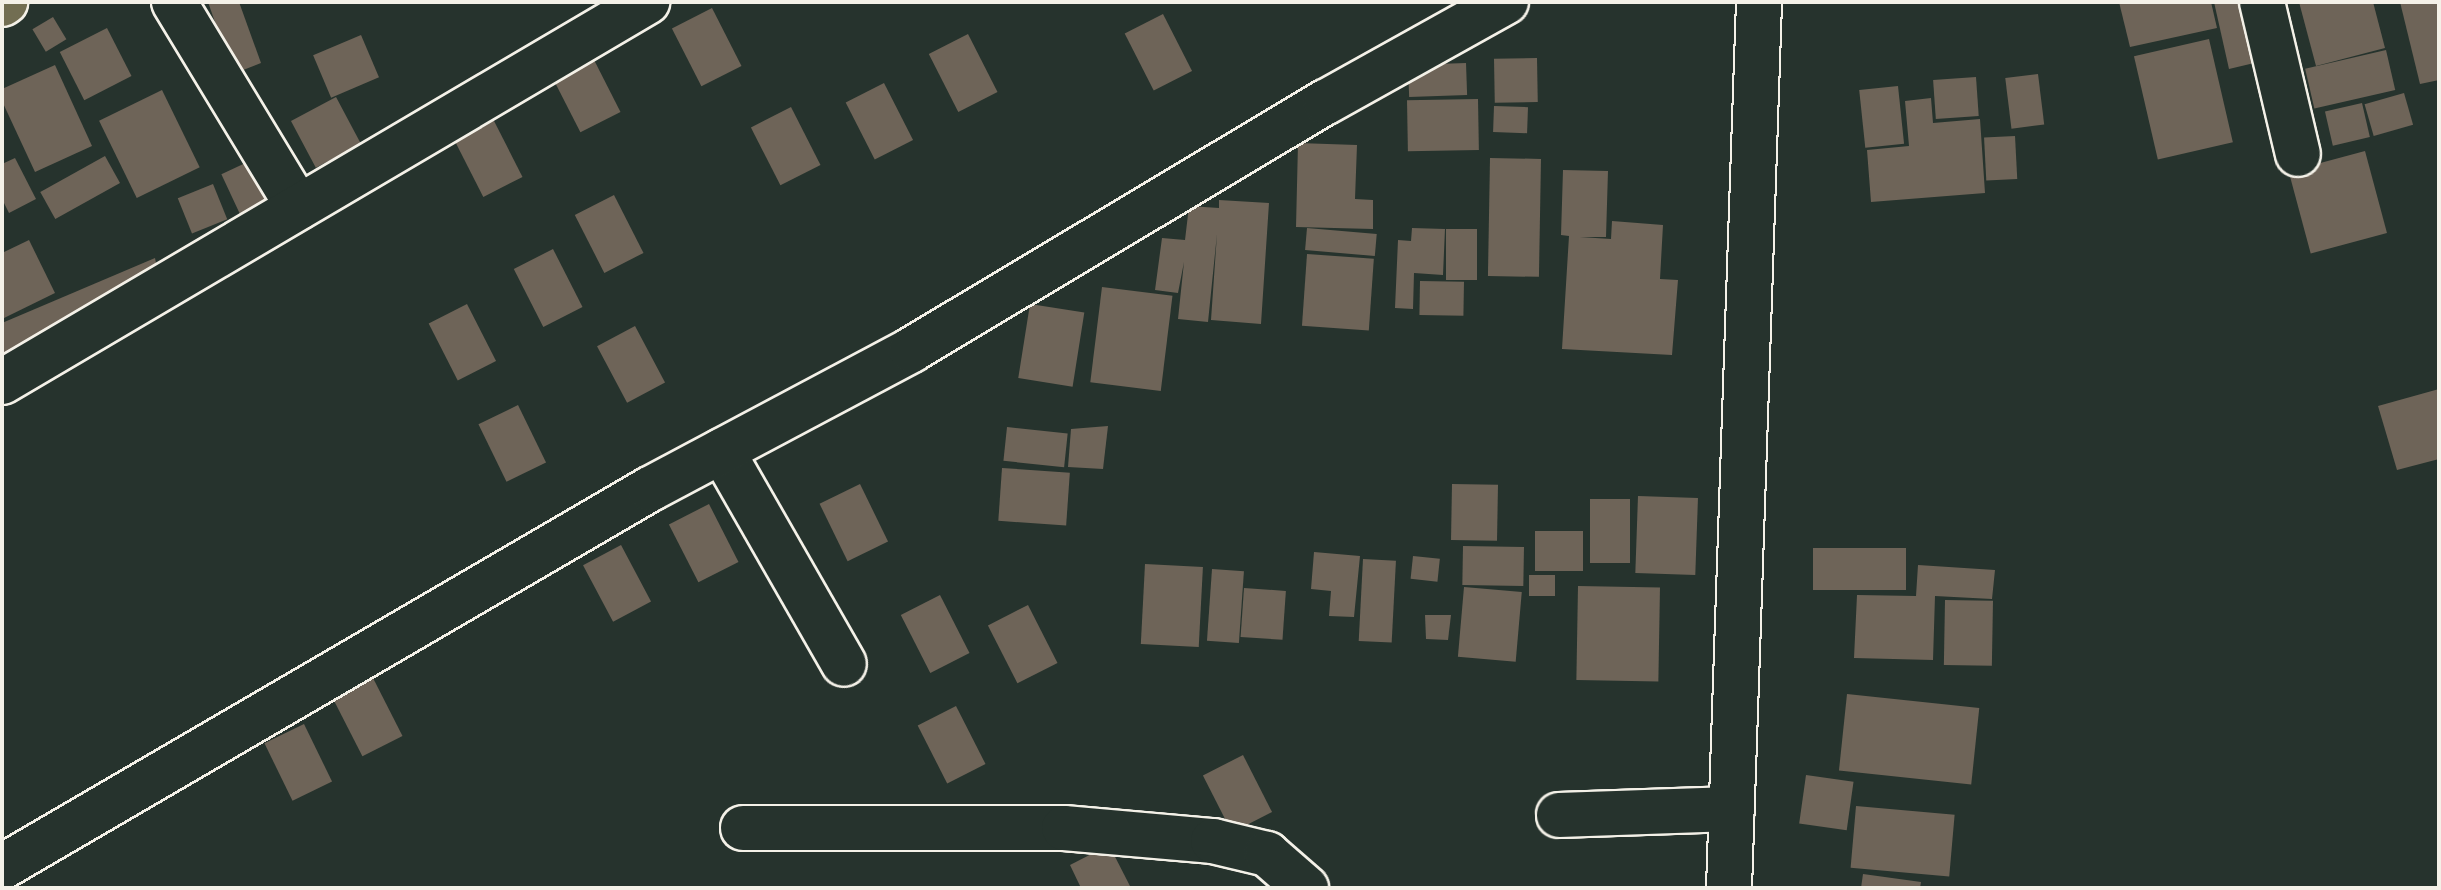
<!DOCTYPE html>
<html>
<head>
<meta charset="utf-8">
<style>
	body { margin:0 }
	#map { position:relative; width:2441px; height:890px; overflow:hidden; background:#26332d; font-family:Kalam,sans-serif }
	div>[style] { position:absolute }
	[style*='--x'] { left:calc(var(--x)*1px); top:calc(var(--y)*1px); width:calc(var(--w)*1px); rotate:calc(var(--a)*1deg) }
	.building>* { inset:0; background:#6e6458; transform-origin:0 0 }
	.roads { filter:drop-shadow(2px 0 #f4f1e8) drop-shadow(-2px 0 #f4f1e8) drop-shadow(0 2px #f4f1e8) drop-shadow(0 -2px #f4f1e8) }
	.minor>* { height:44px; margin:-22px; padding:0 22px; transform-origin:22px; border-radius:22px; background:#26332d }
	.highway>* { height:44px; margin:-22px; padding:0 22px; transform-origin:22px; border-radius:22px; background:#726e52 }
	span { translate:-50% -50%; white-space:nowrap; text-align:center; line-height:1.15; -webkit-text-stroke:6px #26332d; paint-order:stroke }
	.frame { position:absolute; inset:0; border:4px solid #f4f1e8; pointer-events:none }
</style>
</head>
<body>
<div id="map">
	<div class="building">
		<i style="clip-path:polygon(208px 2px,239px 2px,261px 63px,233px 74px)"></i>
		<i style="clip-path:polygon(2119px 2px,2211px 2px,2217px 28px,2130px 47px)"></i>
		<i style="clip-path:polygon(2214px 2px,2258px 2px,2271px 59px,2229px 69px)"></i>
		<i style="clip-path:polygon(2299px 2px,2373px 2px,2385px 48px,2316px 66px)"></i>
		<i style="clip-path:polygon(2400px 2px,2439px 2px,2439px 80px,2420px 84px)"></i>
		<i style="left:712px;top:8px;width:65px;height:45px;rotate:63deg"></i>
		<i style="left:1163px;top:14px;width:64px;height:43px;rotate:63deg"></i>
		<i style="left:53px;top:17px;width:26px;height:24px;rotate:59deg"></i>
		<i style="left:107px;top:28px;width:54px;height:53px;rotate:63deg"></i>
		<i style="left:968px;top:34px;width:65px;height:44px;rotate:63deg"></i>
		<i style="left:361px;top:35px;width:46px;height:52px;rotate:67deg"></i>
		<i style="left:2209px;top:39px;width:106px;height:77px;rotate:77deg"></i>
		<i style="left:2386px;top:50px;width:41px;height:83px;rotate:77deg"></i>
		<i style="left:591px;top:54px;width:65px;height:45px;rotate:63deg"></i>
		<i style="left:1537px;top:58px;width:44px;height:43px;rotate:89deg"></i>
		<i style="left:1466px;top:63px;width:32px;height:58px;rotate:88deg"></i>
		<i style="clip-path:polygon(55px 65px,92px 146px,35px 172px,2px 101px,2px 89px)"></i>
		<i style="left:2038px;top:74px;width:51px;height:33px;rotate:83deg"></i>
		<i style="left:1976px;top:77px;width:39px;height:43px;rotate:86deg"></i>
		<i style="left:884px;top:83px;width:64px;height:43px;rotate:63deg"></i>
		<i style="left:1898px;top:86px;width:58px;height:39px;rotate:84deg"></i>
		<i style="left:162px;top:90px;width:86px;height:70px;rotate:64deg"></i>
		<i style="left:2404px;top:93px;width:33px;height:41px;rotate:74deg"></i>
		<i style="left:336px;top:97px;width:53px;height:51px;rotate:62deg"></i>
		<i style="clip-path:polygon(1931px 98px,1933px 123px,1980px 119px,1985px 193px,1871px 202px,1867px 150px,1909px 146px,1905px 101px)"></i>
		<i style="left:1478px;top:99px;width:51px;height:71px;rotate:89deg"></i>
		<i style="left:2362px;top:103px;width:35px;height:38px;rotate:77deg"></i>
		<i style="left:1494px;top:106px;width:34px;height:26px;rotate:2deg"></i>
		<i style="left:791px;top:107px;width:65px;height:45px;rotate:63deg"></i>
		<i style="left:493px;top:119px;width:65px;height:44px;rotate:63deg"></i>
		<i style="left:2015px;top:136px;width:43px;height:31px;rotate:87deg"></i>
		<i style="clip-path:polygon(1298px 143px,1357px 145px,1355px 199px,1373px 200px,1373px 229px,1296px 227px)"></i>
		<i style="left:2365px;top:151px;width:85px;height:79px;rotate:75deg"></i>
		<i style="left:105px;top:156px;width:31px;height:74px;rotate:61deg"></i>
		<i style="clip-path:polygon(15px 158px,36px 199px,9px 213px,2px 199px,2px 164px)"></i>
		<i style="left:1490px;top:158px;width:51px;height:118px;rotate:1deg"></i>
		<i style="left:254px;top:159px;width:50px;height:36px;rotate:65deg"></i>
		<i style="clip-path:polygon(1563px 170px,1608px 171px,1606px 237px,1580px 237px,1611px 239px,1612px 221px,1663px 225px,1660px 279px,1678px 280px,1672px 355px,1562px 349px,1569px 236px,1561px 235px)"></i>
		<i style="left:213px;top:184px;width:38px;height:38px;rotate:68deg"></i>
		<i style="left:614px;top:195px;width:65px;height:44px;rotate:63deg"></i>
		<i style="clip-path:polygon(1219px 200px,1269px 203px,1261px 324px,1211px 320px,1217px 234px,1208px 322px,1178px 319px,1184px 262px,1178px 293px,1155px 290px,1162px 238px,1185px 240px,1189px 206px,1219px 208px)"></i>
		<i style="left:1307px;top:228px;width:70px;height:22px;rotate:5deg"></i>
		<i style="clip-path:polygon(1412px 228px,1445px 229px,1443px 275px,1414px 273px,1413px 309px,1395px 308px,1398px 240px,1411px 241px)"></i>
		<i style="left:1446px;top:229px;width:31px;height:51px"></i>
		<i style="clip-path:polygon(29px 240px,55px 293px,2px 319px,2px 253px)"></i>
		<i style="left:553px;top:249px;width:65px;height:44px;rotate:63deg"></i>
		<i style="left:1307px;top:254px;width:67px;height:72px;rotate:4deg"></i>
		<i style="clip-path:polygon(155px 258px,160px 283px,2px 359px,2px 323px)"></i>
		<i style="left:1420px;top:281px;width:44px;height:34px;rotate:1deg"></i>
		<i style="left:1102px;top:287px;width:71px;height:96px;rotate:7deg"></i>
		<i style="left:467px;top:304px;width:64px;height:43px;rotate:63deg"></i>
		<i style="left:1030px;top:304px;width:55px;height:75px;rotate:9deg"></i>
		<i style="left:635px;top:326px;width:64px;height:43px;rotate:62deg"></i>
		<i style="clip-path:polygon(2439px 389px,2439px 459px,2397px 470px,2378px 406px)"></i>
		<i style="left:518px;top:405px;width:64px;height:44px;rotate:64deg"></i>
		<i style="clip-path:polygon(1108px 426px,1103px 469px,1068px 467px,1071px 429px)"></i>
		<i style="left:1007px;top:427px;width:61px;height:34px;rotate:6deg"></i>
		<i style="left:1002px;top:468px;width:68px;height:53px;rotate:4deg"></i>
		<i style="left:860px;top:484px;width:64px;height:45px;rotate:64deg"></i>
		<i style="left:1452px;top:484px;width:46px;height:56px;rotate:1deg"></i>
		<i style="left:1638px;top:496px;width:60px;height:77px;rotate:2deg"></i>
		<i style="left:1590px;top:499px;width:40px;height:64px"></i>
		<i style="left:709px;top:504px;width:65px;height:45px;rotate:63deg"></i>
		<i style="left:1535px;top:531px;width:48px;height:40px"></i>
		<i style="left:621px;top:545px;width:64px;height:43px;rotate:62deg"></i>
		<i style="left:1463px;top:546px;width:61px;height:39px;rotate:1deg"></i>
		<i style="left:1813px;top:548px;width:93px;height:42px"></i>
		<i style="clip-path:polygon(1314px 552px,1360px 556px,1354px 617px,1329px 616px,1331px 591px,1311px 589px)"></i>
		<i style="left:1413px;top:556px;width:27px;height:23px;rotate:6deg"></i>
		<i style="left:1363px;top:559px;width:33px;height:82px;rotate:3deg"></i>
		<i style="left:1145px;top:564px;width:58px;height:80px;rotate:3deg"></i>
		<i style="clip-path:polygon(1918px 565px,1995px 570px,1992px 599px,1935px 596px,1933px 660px,1854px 658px,1857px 595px,1916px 596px)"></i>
		<i style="left:1212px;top:569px;width:32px;height:72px;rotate:4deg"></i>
		<i style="left:1529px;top:575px;width:26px;height:21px"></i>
		<i style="left:1578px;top:586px;width:82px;height:94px;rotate:1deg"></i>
		<i style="left:1464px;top:587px;width:58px;height:70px;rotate:5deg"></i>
		<i style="left:1244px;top:588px;width:42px;height:49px;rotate:4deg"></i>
		<i style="left:940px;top:595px;width:65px;height:44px;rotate:63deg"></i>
		<i style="left:1945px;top:600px;width:48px;height:65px;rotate:1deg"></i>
		<i style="left:1028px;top:605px;width:65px;height:45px;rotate:63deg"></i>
		<i style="clip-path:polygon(1425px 615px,1451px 615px,1448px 640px,1426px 639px)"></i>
		<i style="left:373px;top:678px;width:65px;height:45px;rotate:63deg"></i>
		<i style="left:1847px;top:694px;width:133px;height:77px;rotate:6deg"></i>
		<i style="left:956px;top:706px;width:65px;height:43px;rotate:63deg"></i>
		<i style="left:304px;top:724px;width:64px;height:44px;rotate:64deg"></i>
		<i style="left:1243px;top:755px;width:64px;height:45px;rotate:63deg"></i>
		<i style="left:1806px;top:775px;width:48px;height:49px;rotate:8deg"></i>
		<i style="left:1856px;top:806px;width:99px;height:62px;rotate:5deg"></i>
		<i style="clip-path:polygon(1109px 845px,1131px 888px,1081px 888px,1070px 865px)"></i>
		<i style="clip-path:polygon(1863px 874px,1921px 882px,1920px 888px,1861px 888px)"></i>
	</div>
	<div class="roads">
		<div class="minor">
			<i style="--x:174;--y:2;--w:240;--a:58.8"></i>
			<i style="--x:2262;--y:2;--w:156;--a:76.7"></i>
			<i style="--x:2;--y:382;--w:749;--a:-30.5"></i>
			<i style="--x:722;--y:451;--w:245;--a:60.2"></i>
			<i style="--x:1559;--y:815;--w:173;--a:-2"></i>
			<i style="--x:743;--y:828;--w:321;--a:0"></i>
			<i style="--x:1064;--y:828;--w:150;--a:5"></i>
			<i style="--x:1213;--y:841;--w:56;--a:13.5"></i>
			<i style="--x:1267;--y:854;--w:52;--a:41.1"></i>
			<i style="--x:2;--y:867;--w:750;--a:-30.26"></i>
			<i style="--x:650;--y:489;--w:296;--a:-28"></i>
			<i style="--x:911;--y:350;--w:483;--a:-30.9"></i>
			<i style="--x:1326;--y:102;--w:206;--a:-29.1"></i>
			<i style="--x:1729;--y:888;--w:887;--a:-88.06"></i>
		</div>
		<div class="highway">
			<i style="--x:2;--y:4;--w:4;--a:-34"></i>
		</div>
	</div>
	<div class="frame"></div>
</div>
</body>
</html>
